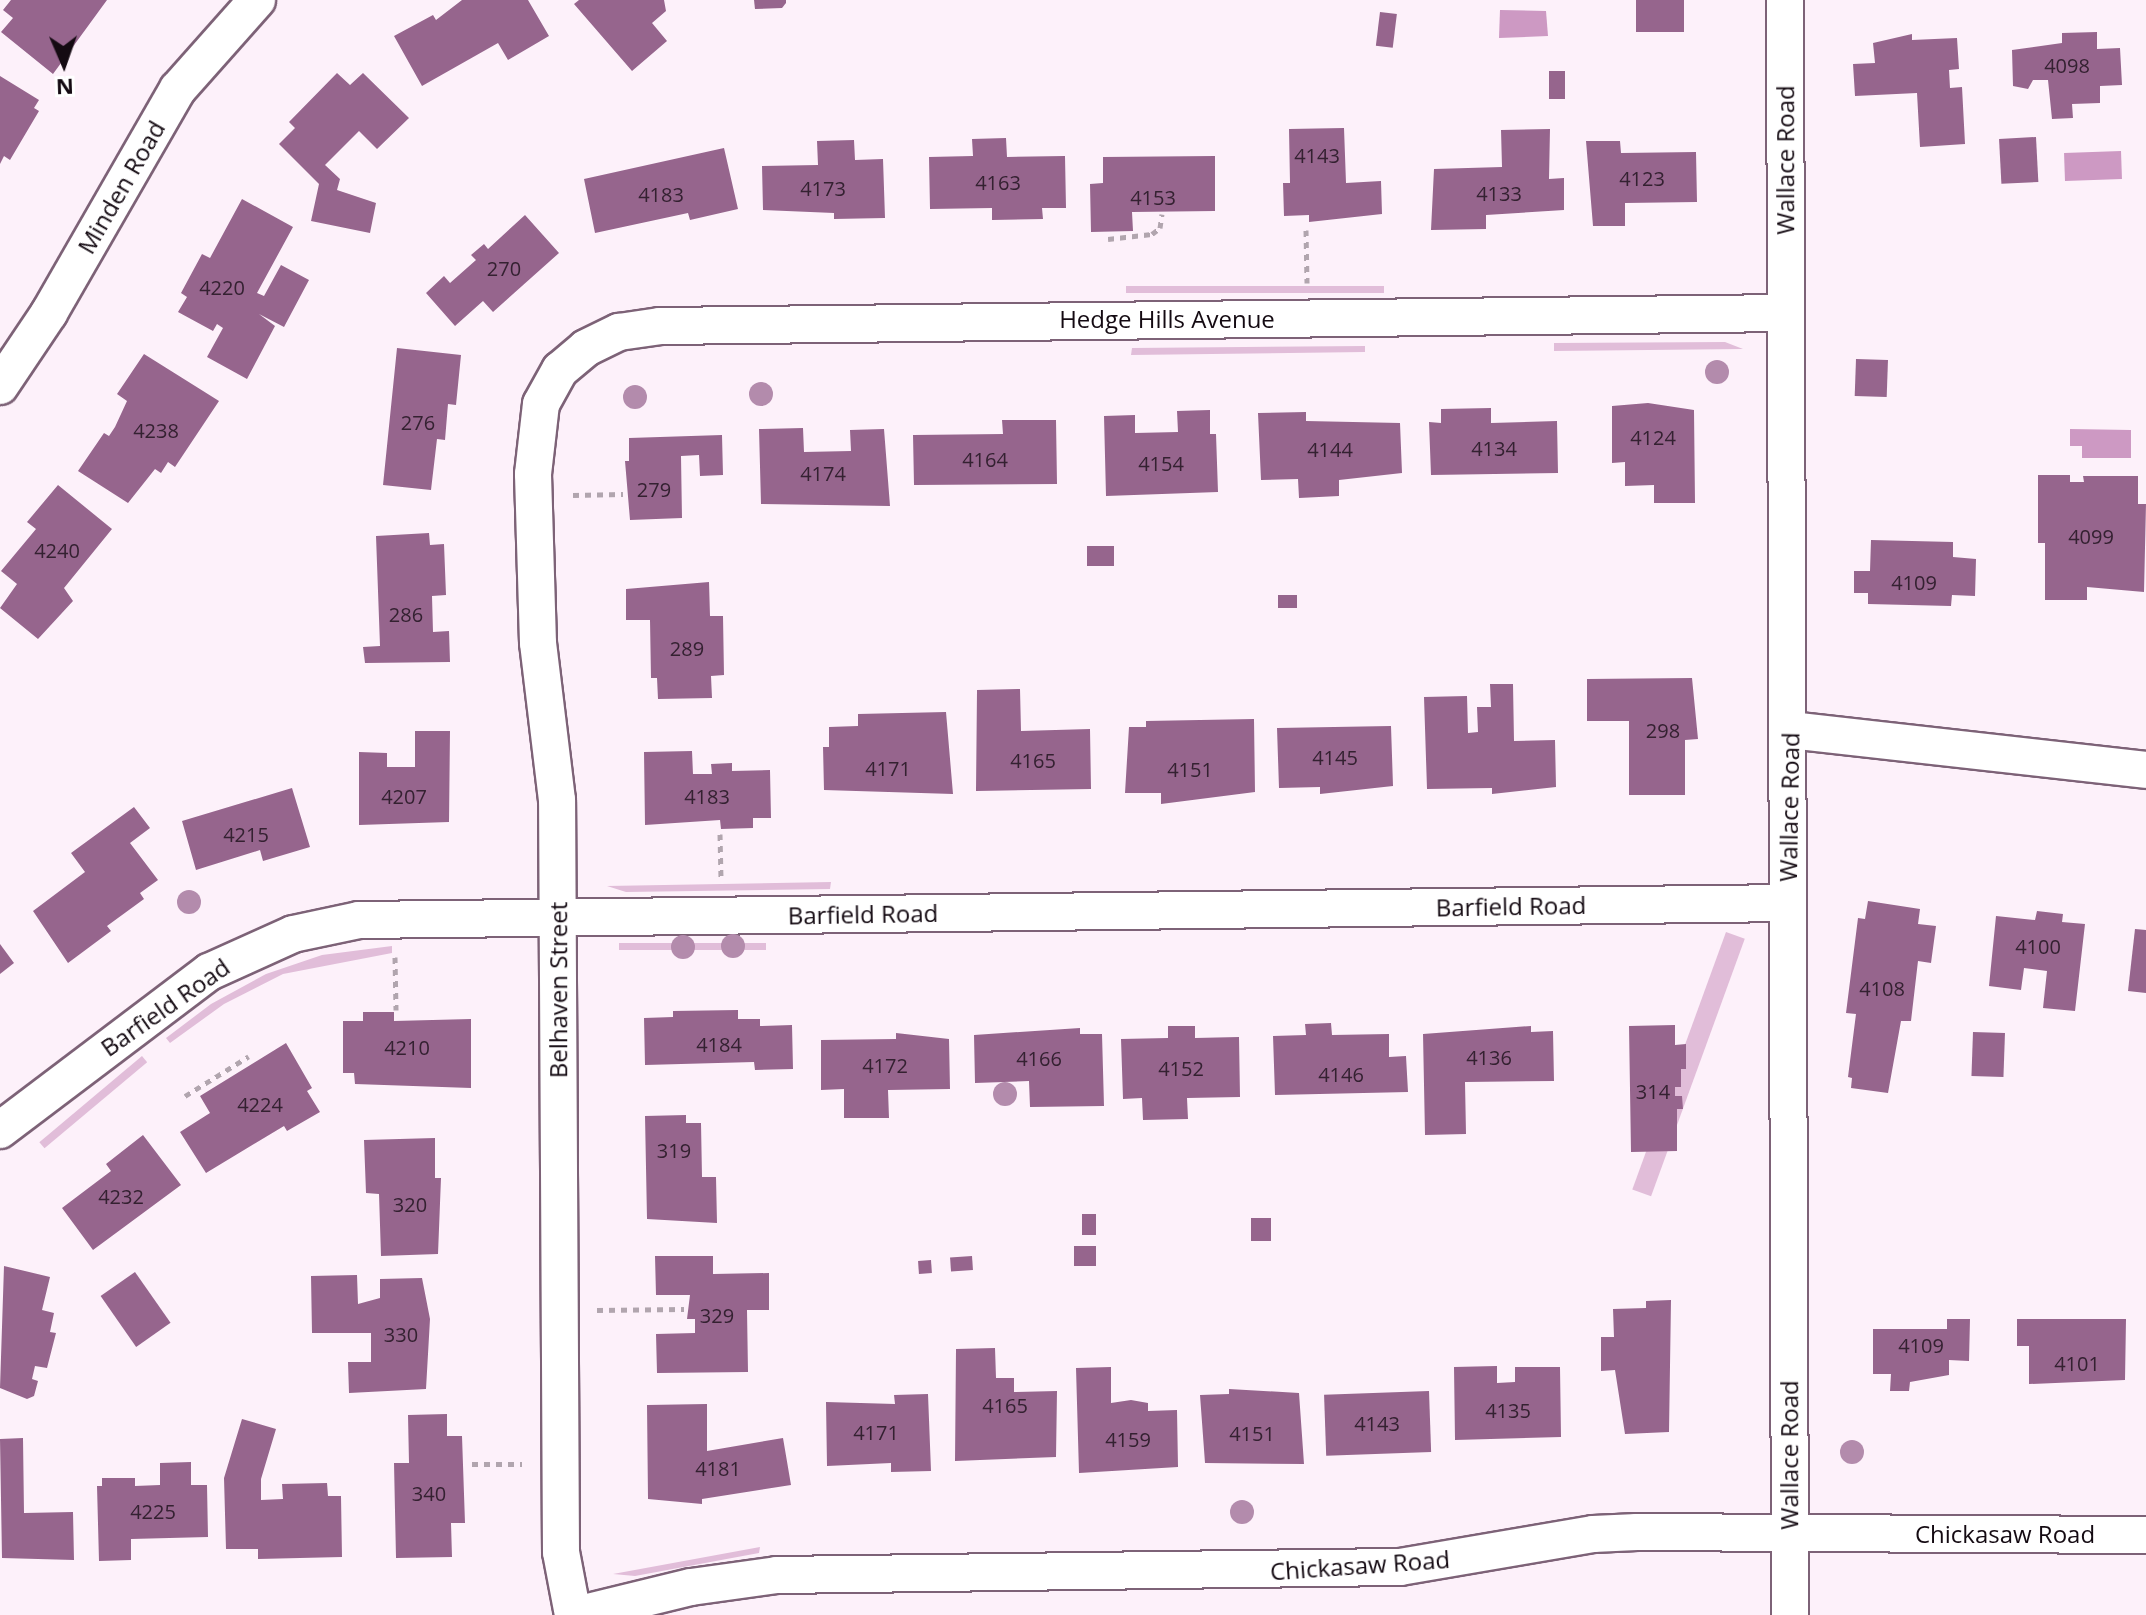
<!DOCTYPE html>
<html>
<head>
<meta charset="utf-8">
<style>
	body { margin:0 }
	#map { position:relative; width:2146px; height:1615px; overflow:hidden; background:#fdf1fa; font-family:"Open Sans",sans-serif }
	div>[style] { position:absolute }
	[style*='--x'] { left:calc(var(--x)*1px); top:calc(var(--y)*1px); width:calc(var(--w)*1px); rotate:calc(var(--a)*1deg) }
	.green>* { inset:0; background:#e1bdd9; transform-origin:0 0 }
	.water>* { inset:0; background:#cd99c3; transform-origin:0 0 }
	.building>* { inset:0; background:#96658d; transform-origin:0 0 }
	.path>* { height:5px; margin-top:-2.5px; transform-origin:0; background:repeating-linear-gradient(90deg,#b1a5ae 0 6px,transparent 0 12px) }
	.roads { filter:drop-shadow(2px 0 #7d6277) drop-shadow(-2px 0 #7d6277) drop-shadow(0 2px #7d6277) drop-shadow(0 -2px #7d6277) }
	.minor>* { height:36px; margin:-18px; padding:0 18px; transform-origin:18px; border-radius:18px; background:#fff }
	.trees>* { width:24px; height:24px; margin:-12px; border-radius:50%; background:#b38bac }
	span { translate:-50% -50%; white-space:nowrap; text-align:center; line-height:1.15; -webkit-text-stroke:6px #fff; paint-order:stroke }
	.number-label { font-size:20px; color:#342131 }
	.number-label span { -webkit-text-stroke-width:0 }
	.street-label { font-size:24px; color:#140a12 }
	.north { position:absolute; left:24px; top:24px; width:80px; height:80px; -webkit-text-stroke:6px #fff; paint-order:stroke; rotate:178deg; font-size:22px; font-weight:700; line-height:32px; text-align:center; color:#140a12 }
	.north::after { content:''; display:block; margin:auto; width:28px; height:36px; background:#140a12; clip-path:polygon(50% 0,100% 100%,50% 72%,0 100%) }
</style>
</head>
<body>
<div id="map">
	<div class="green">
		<i style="left:1384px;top:286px;width:7px;height:258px;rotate:90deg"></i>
		<i style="clip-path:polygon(1725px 342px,1743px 349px,1554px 351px,1554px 343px)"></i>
		<i style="clip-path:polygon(1365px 346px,1365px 352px,1131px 355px,1132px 348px)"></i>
		<i style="clip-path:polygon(831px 882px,830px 889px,626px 892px,607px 886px)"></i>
		<i style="left:1726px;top:932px;width:20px;height:274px;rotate:20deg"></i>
		<i style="left:766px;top:943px;width:7px;height:147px;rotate:90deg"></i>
		<i style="clip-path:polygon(392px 946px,392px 953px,283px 974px,224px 1004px,170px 1043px,166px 1038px,211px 1004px,266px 974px,322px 955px)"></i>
		<i style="left:142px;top:1056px;width:8px;height:134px;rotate:50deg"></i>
		<i style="clip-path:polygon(760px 1547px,759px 1553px,635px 1576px,613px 1574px)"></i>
	</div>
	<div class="water">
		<i style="clip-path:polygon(1500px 10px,1546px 11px,1548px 36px,1499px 38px)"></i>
		<i style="left:2121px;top:151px;width:28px;height:57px;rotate:88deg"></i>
		<i style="clip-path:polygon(2070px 429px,2131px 430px,2131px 458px,2082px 458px,2082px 446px,2070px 446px)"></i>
	</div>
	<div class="building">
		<i style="clip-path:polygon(11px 0,107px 0,53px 74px,1px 32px,13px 18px,3px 10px)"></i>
		<i style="clip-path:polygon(462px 0,528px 0,549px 36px,508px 60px,498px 43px,422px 86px,394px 36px,433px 15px,436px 20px)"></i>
		<i style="clip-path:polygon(579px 0,664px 0,666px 11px,652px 23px,667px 41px,632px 71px,574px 4px)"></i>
		<i style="clip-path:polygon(754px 0,786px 0,786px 3px,782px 8px,755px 9px)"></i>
		<i style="left:1636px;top:0;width:48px;height:32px"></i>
		<i style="left:1380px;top:12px;width:17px;height:34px;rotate:7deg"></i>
		<i style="clip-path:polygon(2097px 32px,2097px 49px,2120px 48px,2122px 85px,2100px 86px,2100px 103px,2072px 104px,2073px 118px,2052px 119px,2048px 80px,2033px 80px,2028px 89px,2013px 86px,2012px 50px,2062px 43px,2062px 33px)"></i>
		<i style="clip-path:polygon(1912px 34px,1912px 40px,1957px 38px,1959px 69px,1949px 70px,1950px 88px,1962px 87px,1965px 144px,1920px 147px,1917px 93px,1855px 96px,1853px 64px,1875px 63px,1873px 43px)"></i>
		<i style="left:1549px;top:71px;width:16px;height:28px"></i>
		<i style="clip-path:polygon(337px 73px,350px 85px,363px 73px,409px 118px,377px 149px,359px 131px,325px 165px,340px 179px,337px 190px,376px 203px,370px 233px,311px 221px,319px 184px,279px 144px,295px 128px,289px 122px)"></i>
		<i style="clip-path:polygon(0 76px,39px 100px,34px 108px,39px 111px,10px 160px,4px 156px,0 164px)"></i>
		<i style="clip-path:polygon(1344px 128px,1346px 183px,1381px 181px,1382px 214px,1309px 222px,1309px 215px,1284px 216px,1283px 183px,1290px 183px,1289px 129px)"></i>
		<i style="clip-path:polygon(1550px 129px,1549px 179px,1564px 178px,1564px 210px,1486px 215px,1486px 229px,1431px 230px,1434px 169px,1502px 167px,1501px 130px)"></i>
		<i style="left:2036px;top:137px;width:45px;height:37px;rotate:87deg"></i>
		<i style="clip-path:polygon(1006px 138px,1007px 157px,1065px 156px,1066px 208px,1042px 208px,1043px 219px,992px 220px,992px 208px,930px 209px,929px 157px,973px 156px,972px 139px)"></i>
		<i style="clip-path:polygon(854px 140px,855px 160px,883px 159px,885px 218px,834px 219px,834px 213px,763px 210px,762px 166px,818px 165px,817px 141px)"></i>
		<i style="clip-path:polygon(1586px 141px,1620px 141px,1621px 153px,1696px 152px,1697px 202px,1625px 203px,1625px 226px,1593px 226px)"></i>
		<i style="clip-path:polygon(724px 148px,738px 209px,690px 220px,688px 213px,595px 233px,584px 179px)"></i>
		<i style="clip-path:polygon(1215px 156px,1215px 211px,1132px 212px,1133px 231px,1091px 232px,1090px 184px,1103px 183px,1103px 157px)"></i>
		<i style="clip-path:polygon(242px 199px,293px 227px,257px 293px,264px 296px,281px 265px,309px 280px,284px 327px,259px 314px,275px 326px,247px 379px,207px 357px,223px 328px,217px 324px,213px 331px,178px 312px,187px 297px,181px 293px,202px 254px,210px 258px)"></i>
		<i style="clip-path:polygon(525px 215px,559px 253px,493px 312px,483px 301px,455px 326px,426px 293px,444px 276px,450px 283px,476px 260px,471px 255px,484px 244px,488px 249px)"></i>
		<i style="clip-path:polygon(397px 348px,461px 355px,456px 405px,448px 404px,445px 440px,437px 439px,431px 490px,383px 485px)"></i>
		<i style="clip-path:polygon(144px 354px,219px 401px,175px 467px,168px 462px,161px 473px,155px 469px,128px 503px,78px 471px,104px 433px,109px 436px,115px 427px,127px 401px,117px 394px)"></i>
		<i style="left:1856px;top:359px;width:32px;height:37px;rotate:2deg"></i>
		<i style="clip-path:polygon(1648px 403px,1694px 410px,1695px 503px,1654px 503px,1654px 485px,1625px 486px,1625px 462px,1612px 463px,1612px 406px)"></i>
		<i style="clip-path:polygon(1491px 408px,1491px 423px,1557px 421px,1558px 473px,1431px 475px,1429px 422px,1441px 423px,1441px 409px)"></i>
		<i style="clip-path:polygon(1210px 410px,1210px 434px,1216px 434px,1218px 492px,1106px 496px,1104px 416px,1135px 415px,1135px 433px,1178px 432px,1177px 411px)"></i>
		<i style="clip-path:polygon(1306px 412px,1306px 421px,1400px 423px,1402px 473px,1339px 480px,1339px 496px,1299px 498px,1298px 479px,1261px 480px,1258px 413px)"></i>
		<i style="clip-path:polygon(1002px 420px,1056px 420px,1057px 484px,914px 485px,913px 435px,1003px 434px)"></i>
		<i style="clip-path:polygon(803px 428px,804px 452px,851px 451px,850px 430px,884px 429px,890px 506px,761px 504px,759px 429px)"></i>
		<i style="clip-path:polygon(722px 435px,723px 475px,700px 476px,699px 455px,681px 456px,682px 518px,630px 520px,625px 461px,629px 461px,629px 438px)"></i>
		<i style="clip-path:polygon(2038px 475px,2070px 475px,2070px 482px,2084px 482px,2083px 476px,2138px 476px,2138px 504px,2146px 504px,2144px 592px,2087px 587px,2087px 600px,2045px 600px,2045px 543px,2038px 543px)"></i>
		<i style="clip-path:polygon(58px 485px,112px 529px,64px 588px,73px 601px,38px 639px,0 608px,17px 584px,1px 571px,36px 529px,27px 522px)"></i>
		<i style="clip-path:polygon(429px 533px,430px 545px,444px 544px,446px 595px,432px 596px,433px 632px,449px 631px,450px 662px,365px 663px,363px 647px,380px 646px,376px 536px)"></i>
		<i style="clip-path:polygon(1871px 540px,1953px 542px,1953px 557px,1976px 559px,1975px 596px,1952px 595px,1951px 606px,1868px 604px,1868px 593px,1854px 593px,1854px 571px,1870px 571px)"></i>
		<i style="left:1087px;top:546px;width:27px;height:20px"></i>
		<i style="clip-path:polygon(709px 582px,710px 616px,723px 616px,724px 675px,711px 676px,712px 698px,658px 699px,657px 678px,651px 678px,650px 620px,626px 620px,626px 589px)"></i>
		<i style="left:1278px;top:595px;width:19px;height:13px"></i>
		<i style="clip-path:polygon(1692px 678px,1698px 739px,1685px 740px,1685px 795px,1629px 795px,1629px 721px,1587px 721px,1587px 679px)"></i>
		<i style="clip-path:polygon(1490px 684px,1513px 684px,1514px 741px,1555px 740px,1556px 787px,1492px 794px,1492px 788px,1427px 789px,1424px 697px,1467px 696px,1468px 733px,1478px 732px,1477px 707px,1491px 707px)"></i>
		<i style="clip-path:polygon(1020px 689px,1021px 731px,1090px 729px,1091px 789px,976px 791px,977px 690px)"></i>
		<i style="clip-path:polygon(946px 712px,953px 794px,824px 790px,823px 747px,829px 747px,829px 727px,858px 726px,858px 714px)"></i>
		<i style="clip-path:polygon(1254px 719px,1255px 792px,1161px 804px,1161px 793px,1125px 793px,1129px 727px,1146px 727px,1146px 721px)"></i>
		<i style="clip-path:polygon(1391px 726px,1393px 786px,1320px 794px,1320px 787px,1279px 788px,1277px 728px)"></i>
		<i style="clip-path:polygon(415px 731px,450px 731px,449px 822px,359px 825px,359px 752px,387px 753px,387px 767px,415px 767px)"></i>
		<i style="clip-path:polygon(692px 751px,693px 774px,712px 774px,711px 764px,732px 763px,732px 771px,770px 770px,771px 818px,753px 818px,753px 828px,721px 829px,720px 820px,645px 825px,644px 752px)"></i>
		<i style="clip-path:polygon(292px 788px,310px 847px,263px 861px,260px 850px,196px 870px,182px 821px)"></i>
		<i style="clip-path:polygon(134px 807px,150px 828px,130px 843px,158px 880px,140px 893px,144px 899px,107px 926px,111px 931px,68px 963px,33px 911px,85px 872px,71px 853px)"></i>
		<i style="clip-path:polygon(1868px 901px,1920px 909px,1918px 924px,1936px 926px,1931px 963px,1918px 961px,1911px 1021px,1901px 1021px,1888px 1093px,1851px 1088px,1852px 1078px,1848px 1077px,1856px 1014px,1846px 1013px,1858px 918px,1865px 919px)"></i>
		<i style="clip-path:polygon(2037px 911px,2063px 914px,2062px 922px,2085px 924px,2075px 1011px,2043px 1008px,2047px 971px,2024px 968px,2021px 990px,1989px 986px,1996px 916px,2035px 920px)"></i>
		<i style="clip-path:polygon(2135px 929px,2146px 930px,2146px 993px,2128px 991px)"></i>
		<i style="clip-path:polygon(0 944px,14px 963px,0 974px)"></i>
		<i style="clip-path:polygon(738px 1010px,738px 1019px,760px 1019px,760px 1026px,792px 1025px,793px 1069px,755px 1070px,754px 1062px,645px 1065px,644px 1018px,673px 1017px,673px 1011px)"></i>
		<i style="clip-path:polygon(363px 1012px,394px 1012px,394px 1021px,471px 1019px,471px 1088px,355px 1084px,354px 1073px,343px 1073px,343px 1021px,363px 1021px)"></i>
		<i style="clip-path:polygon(1331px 1023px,1332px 1035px,1389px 1034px,1389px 1057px,1406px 1056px,1408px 1092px,1275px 1095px,1273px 1036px,1306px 1035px,1305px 1024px)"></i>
		<i style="clip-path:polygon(1675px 1025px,1675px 1045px,1686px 1044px,1686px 1069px,1681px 1069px,1681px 1087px,1675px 1087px,1675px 1096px,1682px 1096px,1683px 1109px,1677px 1109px,1677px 1151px,1631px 1152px,1629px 1026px)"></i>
		<i style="clip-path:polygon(1168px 1026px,1195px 1026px,1195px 1038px,1239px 1037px,1240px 1097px,1187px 1098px,1188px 1119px,1143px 1120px,1142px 1098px,1123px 1099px,1121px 1039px,1168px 1038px)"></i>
		<i style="clip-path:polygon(1531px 1026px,1531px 1032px,1553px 1031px,1554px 1081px,1465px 1082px,1466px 1134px,1425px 1135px,1423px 1034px)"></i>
		<i style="clip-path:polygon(1080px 1028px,1080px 1034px,1102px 1034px,1104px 1106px,1030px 1107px,1029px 1081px,975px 1083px,974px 1035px)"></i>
		<i style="left:1973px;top:1032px;width:32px;height:44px;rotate:2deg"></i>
		<i style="clip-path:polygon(896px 1033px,949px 1039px,950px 1089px,888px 1090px,889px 1118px,844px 1118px,844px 1089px,821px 1090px,821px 1040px,896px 1039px)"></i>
		<i style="clip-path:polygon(286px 1043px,312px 1088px,307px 1091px,320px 1112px,287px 1131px,284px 1126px,206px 1173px,180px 1132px,210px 1113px,200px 1096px)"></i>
		<i style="clip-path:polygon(686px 1115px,686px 1123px,701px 1123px,702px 1177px,716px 1177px,717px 1223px,647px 1219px,645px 1116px)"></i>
		<i style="clip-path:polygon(143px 1135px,181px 1185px,93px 1250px,62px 1208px,111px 1171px,106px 1164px)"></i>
		<i style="clip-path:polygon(435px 1138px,435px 1178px,441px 1178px,438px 1254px,381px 1256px,379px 1194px,366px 1193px,364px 1140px)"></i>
		<i style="left:1082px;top:1214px;width:14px;height:21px"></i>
		<i style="left:1251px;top:1218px;width:20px;height:23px"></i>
		<i style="left:1096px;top:1246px;width:20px;height:22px;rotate:90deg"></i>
		<i style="clip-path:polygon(655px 1256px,713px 1256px,713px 1274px,769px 1273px,769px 1310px,747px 1310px,748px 1372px,657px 1373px,656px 1334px,695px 1333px,695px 1319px,687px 1319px,690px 1295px,656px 1295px)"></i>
		<i style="left:972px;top:1256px;width:14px;height:22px;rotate:86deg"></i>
		<i style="left:931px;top:1260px;width:13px;height:13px;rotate:86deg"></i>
		<i style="clip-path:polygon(4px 1266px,50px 1277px,42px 1310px,54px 1313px,50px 1332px,56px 1333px,47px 1368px,35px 1366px,32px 1379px,38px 1381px,34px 1396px,27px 1399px,0 1388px)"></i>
		<i style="left:135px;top:1272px;width:62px;height:42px;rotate:55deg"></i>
		<i style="clip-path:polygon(357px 1275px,358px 1304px,380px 1298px,380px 1279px,422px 1278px,430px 1319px,426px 1389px,349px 1393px,348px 1362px,371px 1362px,371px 1333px,312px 1333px,311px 1276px)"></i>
		<i style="clip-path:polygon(1671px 1300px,1669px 1432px,1625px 1434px,1615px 1370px,1601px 1371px,1601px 1337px,1614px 1337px,1613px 1309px,1646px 1308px,1646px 1301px)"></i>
		<i style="clip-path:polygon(1947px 1319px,1970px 1319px,1969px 1361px,1949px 1360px,1949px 1375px,1910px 1382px,1909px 1391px,1890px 1391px,1891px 1374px,1873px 1374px,1873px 1329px,1947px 1329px)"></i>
		<i style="clip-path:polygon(2017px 1319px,2126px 1319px,2125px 1380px,2029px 1384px,2029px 1346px,2017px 1346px)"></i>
		<i style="clip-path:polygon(995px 1348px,996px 1378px,1014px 1378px,1014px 1392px,1057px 1391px,1056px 1457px,955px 1461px,956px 1349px)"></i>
		<i style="clip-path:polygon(1497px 1366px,1497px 1383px,1515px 1382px,1515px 1367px,1560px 1367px,1561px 1437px,1455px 1440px,1454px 1367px)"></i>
		<i style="clip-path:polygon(1111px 1367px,1111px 1403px,1131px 1400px,1148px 1403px,1148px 1411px,1177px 1410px,1178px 1467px,1079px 1473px,1076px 1368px)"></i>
		<i style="clip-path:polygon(1229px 1389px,1299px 1393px,1304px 1464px,1205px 1463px,1200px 1395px,1229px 1394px)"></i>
		<i style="left:1429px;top:1391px;width:61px;height:105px;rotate:88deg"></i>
		<i style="clip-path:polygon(928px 1394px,931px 1471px,891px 1472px,891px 1463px,827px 1466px,826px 1402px,895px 1404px,894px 1395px)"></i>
		<i style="clip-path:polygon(707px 1404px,707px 1451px,783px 1438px,791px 1485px,702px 1499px,702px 1504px,648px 1499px,647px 1405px)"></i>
		<i style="clip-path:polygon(447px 1414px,447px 1436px,462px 1436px,465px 1523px,451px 1523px,452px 1557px,396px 1558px,394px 1463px,409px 1463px,408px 1415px)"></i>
		<i style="clip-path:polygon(242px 1419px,276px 1429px,261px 1479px,261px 1500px,283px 1499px,282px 1484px,327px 1483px,328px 1496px,341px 1496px,342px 1557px,258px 1559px,258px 1549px,226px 1549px,224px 1478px)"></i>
		<i style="clip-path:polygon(23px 1438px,24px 1513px,73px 1512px,74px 1560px,2px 1558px,0 1439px)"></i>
		<i style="clip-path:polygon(191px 1462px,191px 1485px,207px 1485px,208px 1537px,131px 1539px,131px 1560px,99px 1561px,97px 1486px,102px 1486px,102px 1478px,135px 1478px,135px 1486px,160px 1485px,160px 1463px)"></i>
	</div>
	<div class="path">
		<i style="--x:1306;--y:230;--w:53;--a:88.9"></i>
		<i style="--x:1108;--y:239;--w:44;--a:-6.5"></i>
		<i style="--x:1152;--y:234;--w:10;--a:-37"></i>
		<i style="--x:1160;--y:228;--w:14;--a:-82"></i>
		<i style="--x:573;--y:495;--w:50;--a:-1.1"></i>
		<i style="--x:720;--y:834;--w:45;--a:88.7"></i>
		<i style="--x:395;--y:957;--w:53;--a:88.9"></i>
		<i style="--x:185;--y:1096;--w:75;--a:-32"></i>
		<i style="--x:597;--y:1310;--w:87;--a:-0.7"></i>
		<i style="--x:472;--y:1464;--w:50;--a:0"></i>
	</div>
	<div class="roads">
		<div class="minor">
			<i style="--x:1785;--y:0;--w:1615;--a:89.82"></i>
			<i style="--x:0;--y:386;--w:88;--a:-56.1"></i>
			<i style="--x:49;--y:313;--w:258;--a:-60.1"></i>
			<i style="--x:178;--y:89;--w:119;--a:-48.4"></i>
			<i style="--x:1790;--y:730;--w:358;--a:6.4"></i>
			<i style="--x:0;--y:1130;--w:262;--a:-37.1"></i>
			<i style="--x:209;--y:972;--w:92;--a:-24.3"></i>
			<i style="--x:293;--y:934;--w:67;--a:-12"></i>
			<i style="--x:359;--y:920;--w:1429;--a:-0.68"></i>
			<i style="--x:573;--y:1615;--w:64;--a:-100.8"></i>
			<i style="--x:561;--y:1552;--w:752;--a:-90.3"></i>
			<i style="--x:557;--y:800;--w:158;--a:-96.9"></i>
			<i style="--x:538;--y:643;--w:169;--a:-91.7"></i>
			<i style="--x:533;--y:474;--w:70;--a:-83.5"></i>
			<i style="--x:541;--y:404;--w:39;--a:-61"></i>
			<i style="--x:560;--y:370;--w:34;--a:-40"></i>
			<i style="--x:586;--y:348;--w:37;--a:-26"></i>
			<i style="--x:619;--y:332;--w:41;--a:-8.3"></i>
			<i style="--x:660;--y:326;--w:1126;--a:-0.66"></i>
			<i style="--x:576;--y:1615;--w:118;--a:-13.7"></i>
			<i style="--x:691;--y:1587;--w:87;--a:-7.9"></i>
			<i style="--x:777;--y:1575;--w:623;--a:-0.74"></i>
			<i style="--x:1400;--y:1567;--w:196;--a:-9.7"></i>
			<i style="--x:1593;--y:1534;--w:44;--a:-2.6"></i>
			<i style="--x:1637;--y:1532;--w:509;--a:0.34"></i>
		</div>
	</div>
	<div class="trees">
		<i style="left:1717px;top:372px"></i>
		<i style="left:761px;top:394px"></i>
		<i style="left:635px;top:397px"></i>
		<i style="left:189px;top:902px"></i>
		<i style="left:733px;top:946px"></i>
		<i style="left:683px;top:947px"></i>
		<i style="left:1005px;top:1094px"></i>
		<i style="left:1852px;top:1452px"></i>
		<i style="left:1242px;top:1512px"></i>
	</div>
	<div class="number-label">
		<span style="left:2067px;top:65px">4098</span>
		<span style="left:1317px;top:155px">4143</span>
		<span style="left:1642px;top:178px">4123</span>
		<span style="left:998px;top:182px">4163</span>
		<span style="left:823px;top:188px">4173</span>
		<span style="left:1499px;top:193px">4133</span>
		<span style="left:661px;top:194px">4183</span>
		<span style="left:1153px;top:197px">4153</span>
		<span style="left:504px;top:268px">270</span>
		<span style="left:222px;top:287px">4220</span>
		<span style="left:418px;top:422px">276</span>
		<span style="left:156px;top:430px">4238</span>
		<span style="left:1653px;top:437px">4124</span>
		<span style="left:1494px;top:448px">4134</span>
		<span style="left:1330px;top:449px">4144</span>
		<span style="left:985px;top:459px">4164</span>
		<span style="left:1161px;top:463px">4154</span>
		<span style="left:823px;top:473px">4174</span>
		<span style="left:654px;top:489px">279</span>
		<span style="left:2091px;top:536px">4099</span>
		<span style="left:57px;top:550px">4240</span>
		<span style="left:1914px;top:582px">4109</span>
		<span style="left:406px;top:614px">286</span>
		<span style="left:687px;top:648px">289</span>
		<span style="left:1663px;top:730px">298</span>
		<span style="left:1335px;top:757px">4145</span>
		<span style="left:1033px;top:760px">4165</span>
		<span style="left:888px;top:768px">4171</span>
		<span style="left:1190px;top:769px">4151</span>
		<span style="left:404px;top:796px">4207</span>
		<span style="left:707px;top:796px">4183</span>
		<span style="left:246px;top:834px">4215</span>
		<span style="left:2038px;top:946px">4100</span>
		<span style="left:1882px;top:988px">4108</span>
		<span style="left:719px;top:1044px">4184</span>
		<span style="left:407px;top:1047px">4210</span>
		<span style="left:1489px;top:1057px">4136</span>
		<span style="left:1039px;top:1058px">4166</span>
		<span style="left:885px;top:1065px">4172</span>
		<span style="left:1181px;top:1068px">4152</span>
		<span style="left:1341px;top:1074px">4146</span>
		<span style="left:1653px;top:1091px">314</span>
		<span style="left:260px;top:1104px">4224</span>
		<span style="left:674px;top:1150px">319</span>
		<span style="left:121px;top:1196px">4232</span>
		<span style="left:410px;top:1204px">320</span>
		<span style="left:717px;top:1315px">329</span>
		<span style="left:401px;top:1334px">330</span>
		<span style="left:1921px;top:1345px">4109</span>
		<span style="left:2077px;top:1363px">4101</span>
		<span style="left:1005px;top:1405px">4165</span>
		<span style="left:1508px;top:1410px">4135</span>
		<span style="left:1377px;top:1423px">4143</span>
		<span style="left:876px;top:1432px">4171</span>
		<span style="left:1252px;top:1433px">4151</span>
		<span style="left:1128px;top:1439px">4159</span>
		<span style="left:718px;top:1468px">4181</span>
		<span style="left:429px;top:1493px">340</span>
		<span style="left:153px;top:1511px">4225</span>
	</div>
	<div class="street-label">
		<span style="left:1785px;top:160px;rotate:-90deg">Wallace Road</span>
		<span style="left:121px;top:187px;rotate:-60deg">Minden Road</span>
		<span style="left:1167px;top:319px">Hedge Hills Avenue</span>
		<span style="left:1789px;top:807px;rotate:-89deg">Wallace Road</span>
		<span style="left:1511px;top:906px;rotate:-1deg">Barfield Road</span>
		<span style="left:863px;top:914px;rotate:-1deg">Barfield Road</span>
		<span style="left:558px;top:990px;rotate:-90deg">Belhaven Street</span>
		<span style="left:165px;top:1007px;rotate:-35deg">Barfield Road</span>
		<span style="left:1789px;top:1455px;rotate:-90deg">Wallace Road</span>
		<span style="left:2005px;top:1534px">Chickasaw Road</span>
		<span style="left:1360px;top:1565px;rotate:-4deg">Chickasaw Road</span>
	</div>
	<div class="north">N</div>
</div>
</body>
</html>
